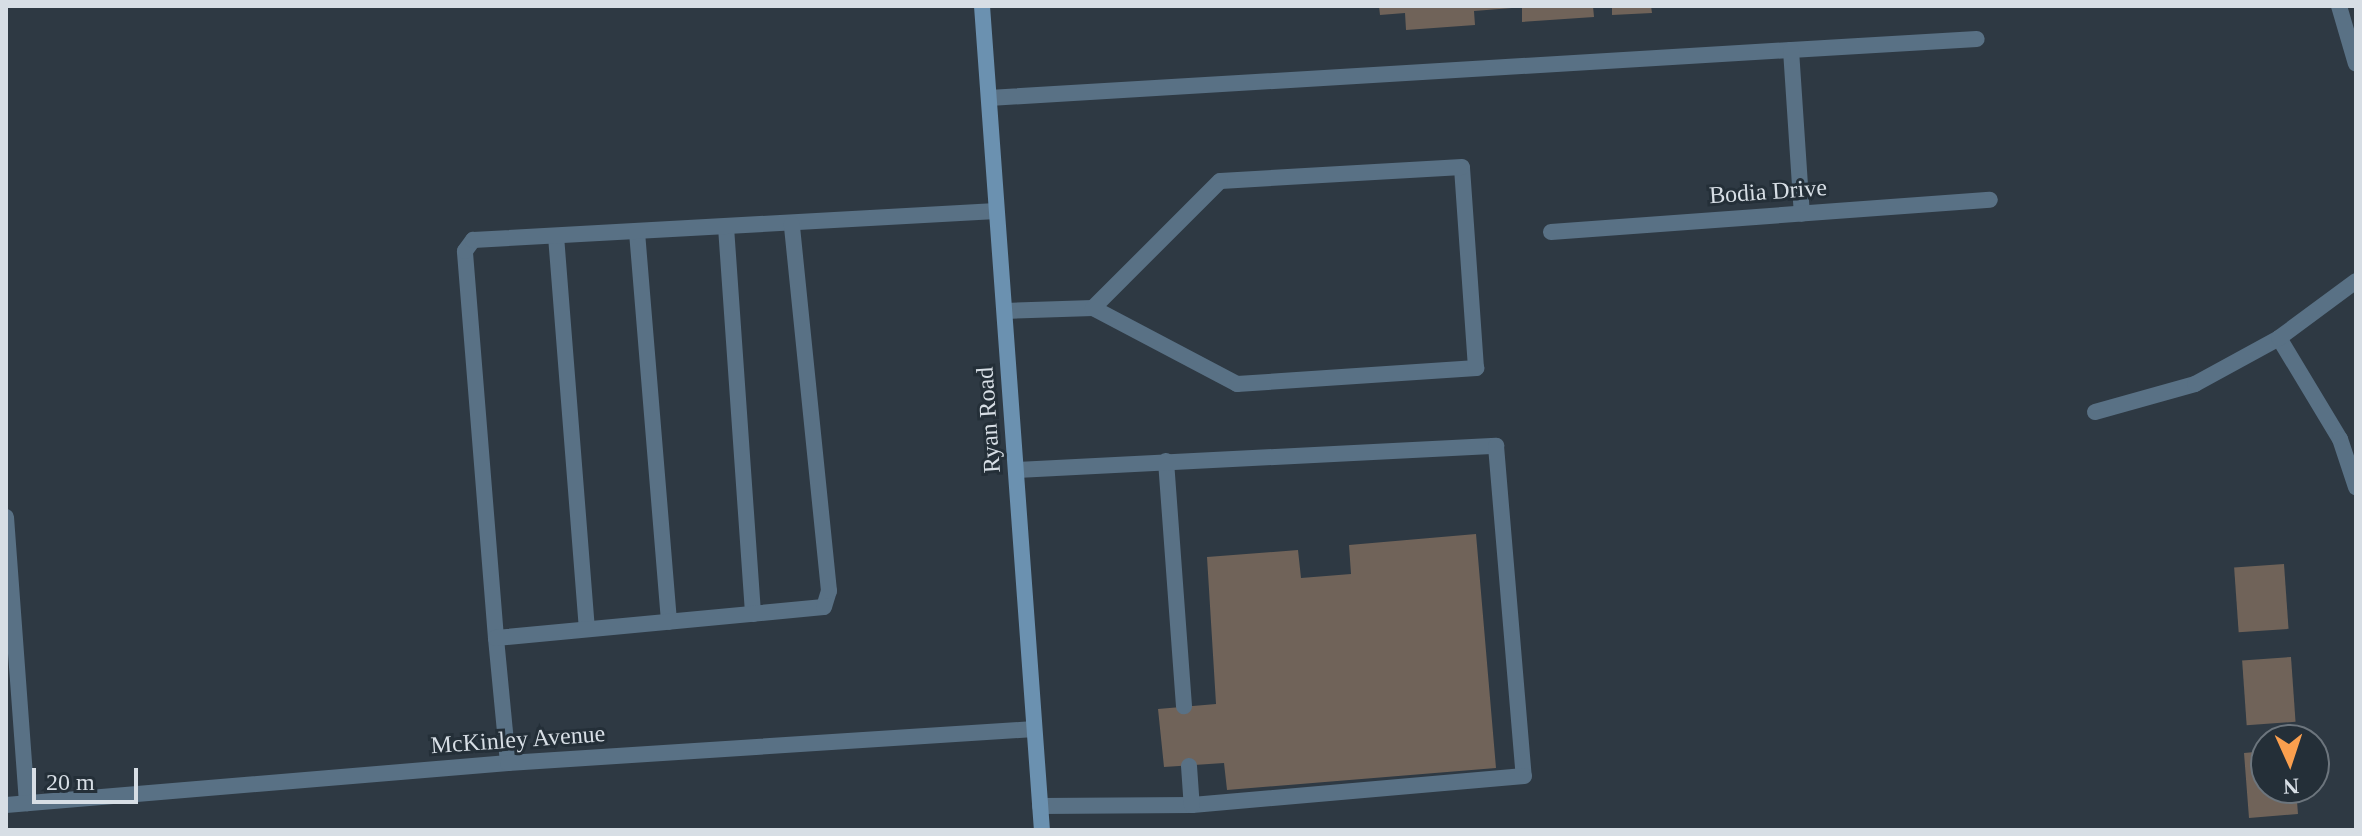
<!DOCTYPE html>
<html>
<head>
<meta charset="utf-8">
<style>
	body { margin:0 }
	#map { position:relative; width:2362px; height:836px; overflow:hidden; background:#2e3943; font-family:Georgia,serif }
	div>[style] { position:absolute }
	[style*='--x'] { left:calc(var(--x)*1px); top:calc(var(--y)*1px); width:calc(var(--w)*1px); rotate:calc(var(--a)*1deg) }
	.building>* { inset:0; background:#706359; transform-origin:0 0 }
	.lane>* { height:16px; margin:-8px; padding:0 8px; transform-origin:8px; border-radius:8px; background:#597185 }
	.street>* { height:16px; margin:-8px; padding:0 8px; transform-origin:8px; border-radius:8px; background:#597185 }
	.secondary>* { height:16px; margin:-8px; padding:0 8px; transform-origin:8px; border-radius:8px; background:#6b91b0 }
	span { translate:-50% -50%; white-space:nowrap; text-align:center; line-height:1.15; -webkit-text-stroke:6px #242f38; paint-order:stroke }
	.street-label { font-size:24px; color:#d7dee5 }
	.frame { position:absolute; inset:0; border:8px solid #d7dee5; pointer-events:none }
	.north { position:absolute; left:2250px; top:724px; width:80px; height:80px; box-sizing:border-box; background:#242f38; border:2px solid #6c757d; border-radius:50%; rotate:177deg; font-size:22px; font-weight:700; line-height:32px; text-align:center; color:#d7dee5 }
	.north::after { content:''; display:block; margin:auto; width:28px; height:36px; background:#fa9f4e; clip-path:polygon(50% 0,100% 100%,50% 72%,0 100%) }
	.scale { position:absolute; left:32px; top:768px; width:106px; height:36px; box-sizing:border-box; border:4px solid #d7dee5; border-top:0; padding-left:10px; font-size:24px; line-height:28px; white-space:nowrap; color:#d7dee5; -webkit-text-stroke:6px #242f38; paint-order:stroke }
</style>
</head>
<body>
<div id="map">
	<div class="building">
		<i style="clip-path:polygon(1379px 6px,1512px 6px,1512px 8px,1474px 11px,1475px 25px,1406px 30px,1405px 13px,1380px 15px)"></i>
		<i style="clip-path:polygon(1522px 6px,1593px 6px,1594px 17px,1522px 22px)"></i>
		<i style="clip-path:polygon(1612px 6px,1651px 6px,1652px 13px,1612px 15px)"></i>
		<i style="clip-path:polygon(1476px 534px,1496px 768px,1227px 790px,1224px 763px,1164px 767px,1158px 709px,1216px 704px,1207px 557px,1298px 550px,1301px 578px,1351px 574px,1349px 545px)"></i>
		<i style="left:2284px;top:564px;width:65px;height:50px;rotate:86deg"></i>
		<i style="left:2291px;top:657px;width:65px;height:49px;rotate:86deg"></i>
		<i style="clip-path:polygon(2266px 751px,2266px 788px,2296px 788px,2298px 814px,2249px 818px,2244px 753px)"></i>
	</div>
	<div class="lane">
		<i style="--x:726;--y:227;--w:388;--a:86"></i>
		<i style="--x:637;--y:232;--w:391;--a:85.3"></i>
		<i style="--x:556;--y:236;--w:394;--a:85.5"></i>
		<i style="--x:1005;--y:311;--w:88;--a:-2"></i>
		<i style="--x:1093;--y:308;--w:163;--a:27.8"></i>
		<i style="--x:1237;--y:384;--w:240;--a:-3.8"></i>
		<i style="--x:1476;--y:368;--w:201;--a:-94"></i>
		<i style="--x:1462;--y:167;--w:242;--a:176.7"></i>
		<i style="--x:1220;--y:181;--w:180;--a:135"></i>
		<i style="--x:1166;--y:461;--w:246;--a:85.8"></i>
		<i style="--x:1017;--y:470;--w:480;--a:-2.9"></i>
		<i style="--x:1496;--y:446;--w:331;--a:85.2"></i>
		<i style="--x:1524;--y:776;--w:333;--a:175"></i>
		<i style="--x:1192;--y:805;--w:152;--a:179.6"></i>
		<i style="--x:496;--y:638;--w:388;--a:-94.6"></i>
		<i style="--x:465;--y:251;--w:14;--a:-54"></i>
		<i style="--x:473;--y:240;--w:524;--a:-3.17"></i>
		<i style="--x:508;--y:763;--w:126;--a:-95.5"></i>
		<i style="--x:496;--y:638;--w:329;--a:-5.4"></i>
		<i style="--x:824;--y:607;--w:17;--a:-73"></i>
		<i style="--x:829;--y:591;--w:369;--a:-95.8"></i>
		<i style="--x:1189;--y:766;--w:39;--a:86"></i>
	</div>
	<div class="street">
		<i style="--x:2339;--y:6;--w:60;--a:73.7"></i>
		<i style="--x:1791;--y:50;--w:186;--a:-3.4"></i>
		<i style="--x:989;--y:98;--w:803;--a:-3.43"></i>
		<i style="--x:1791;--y:50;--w:164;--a:86.2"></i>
		<i style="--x:1551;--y:232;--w:440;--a:-4.2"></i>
		<i style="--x:2279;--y:338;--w:118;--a:58.9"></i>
		<i style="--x:2340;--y:439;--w:51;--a:71.6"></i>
		<i style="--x:2095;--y:412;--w:104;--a:-15.6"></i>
		<i style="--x:2195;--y:384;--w:96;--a:-28.7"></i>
		<i style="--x:2279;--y:338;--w:96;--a:-36.5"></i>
		<i style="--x:6;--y:517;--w:287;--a:85.8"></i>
		<i style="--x:6;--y:805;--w:504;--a:-4.78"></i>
		<i style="--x:508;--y:763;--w:527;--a:-3.7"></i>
	</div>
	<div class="secondary">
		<i style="--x:982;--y:6;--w:826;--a:85.84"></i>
	</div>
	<div class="street-label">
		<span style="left:1768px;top:192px;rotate:-4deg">Bodia Drive</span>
		<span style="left:989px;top:420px;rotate:-94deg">Ryan Road</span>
		<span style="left:518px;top:740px;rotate:-4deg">McKinley Avenue</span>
	</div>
	<div class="frame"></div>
	<div class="north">N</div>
	<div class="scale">20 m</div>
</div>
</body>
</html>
